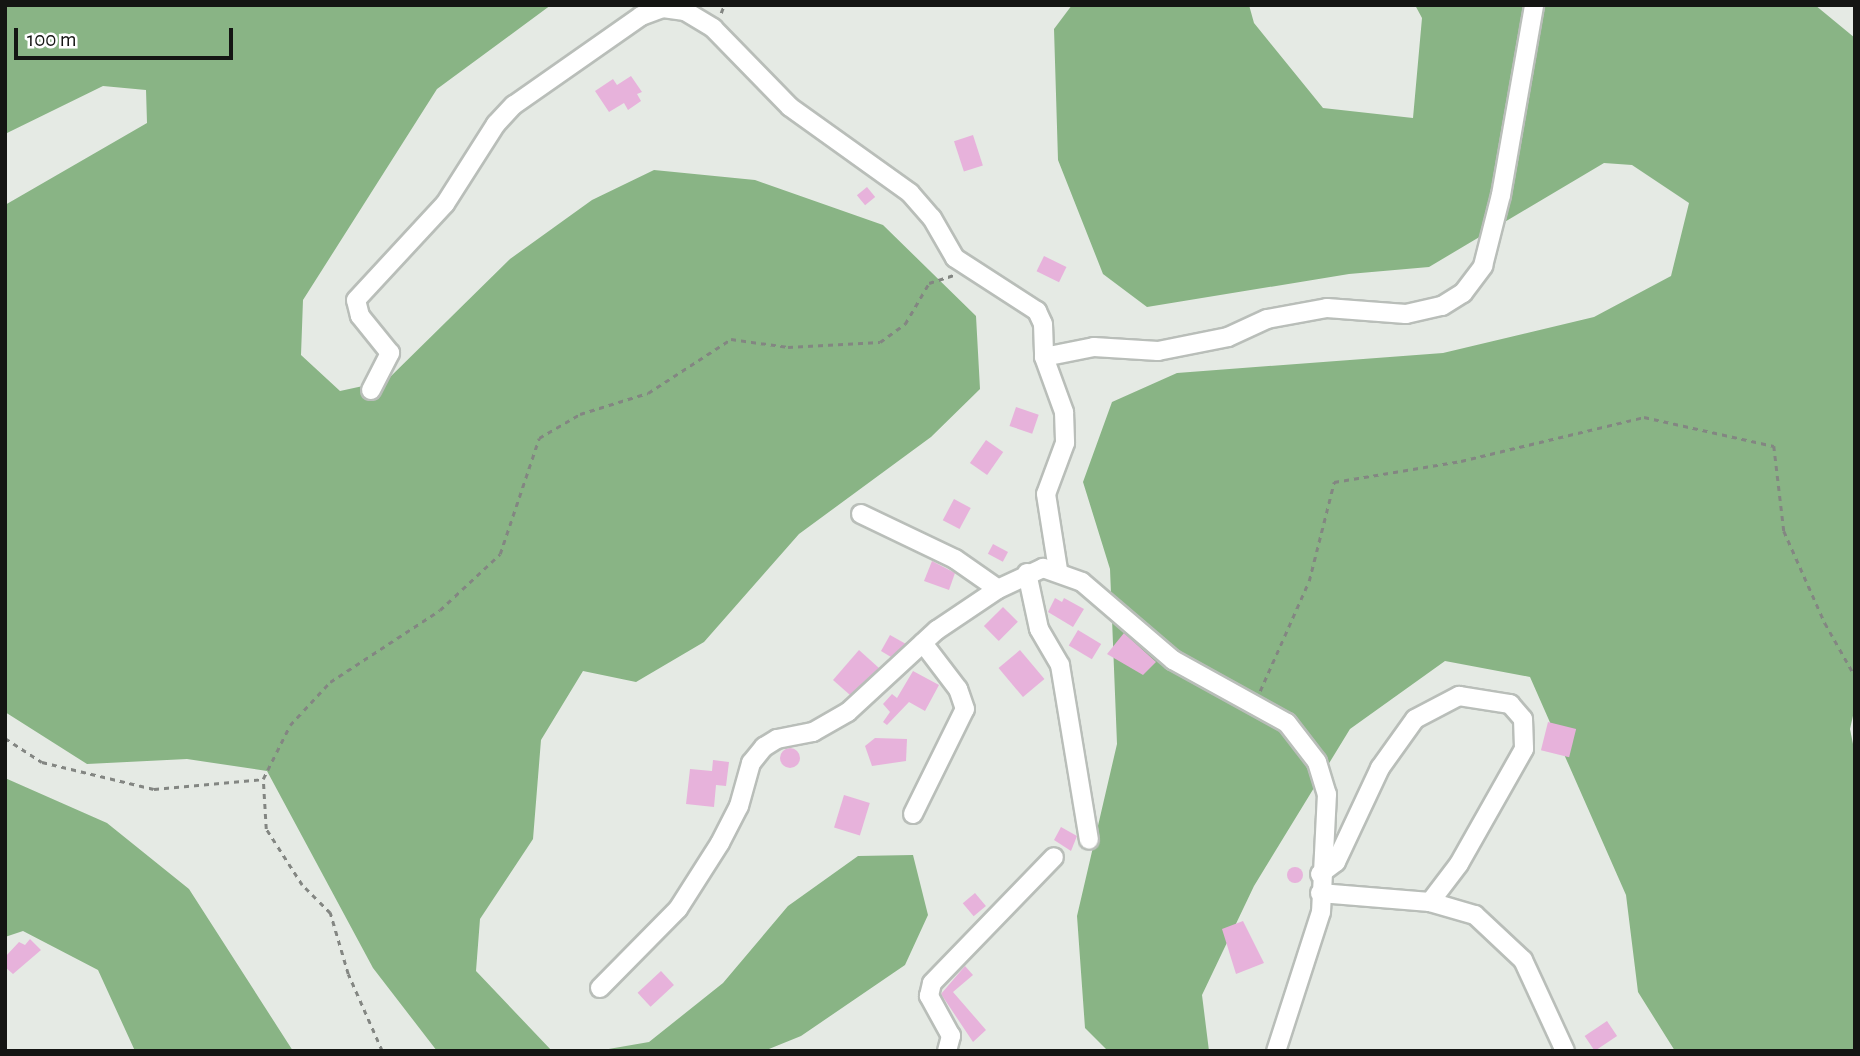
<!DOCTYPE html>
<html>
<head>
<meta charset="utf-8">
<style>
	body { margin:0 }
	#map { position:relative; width:1860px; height:1056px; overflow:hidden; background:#e5eae4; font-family:"Alegreya Sans",sans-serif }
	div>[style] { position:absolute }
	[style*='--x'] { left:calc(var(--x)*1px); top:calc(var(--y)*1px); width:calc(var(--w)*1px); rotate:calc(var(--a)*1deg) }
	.forest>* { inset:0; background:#89b485 }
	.building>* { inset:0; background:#e7b2db; transform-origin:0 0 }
	.round { border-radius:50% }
	.path>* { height:2.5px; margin-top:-1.25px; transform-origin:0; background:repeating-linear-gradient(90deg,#838682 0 5px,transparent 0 10px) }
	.roads { filter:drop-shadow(2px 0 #b9beb9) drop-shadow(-2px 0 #b9beb9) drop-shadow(0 2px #b9beb9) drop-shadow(0 -2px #b9beb9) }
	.street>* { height:18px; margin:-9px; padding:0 9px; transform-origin:9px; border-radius:9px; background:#fff }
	span { translate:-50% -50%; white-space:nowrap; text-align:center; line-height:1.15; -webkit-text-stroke:5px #fff; paint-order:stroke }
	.frame { position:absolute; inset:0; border:7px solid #141513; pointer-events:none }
	.scale { position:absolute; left:14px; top:28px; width:219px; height:32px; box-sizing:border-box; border:4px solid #141513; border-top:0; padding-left:9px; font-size:21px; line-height:24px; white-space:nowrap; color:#141513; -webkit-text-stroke:5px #fff; paint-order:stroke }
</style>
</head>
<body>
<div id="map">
	<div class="forest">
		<i style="clip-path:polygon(5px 5px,551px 5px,437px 89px,303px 300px,301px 355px,340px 391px,386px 381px,510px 259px,592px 200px,654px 170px,755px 180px,883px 225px,976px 316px,980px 389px,931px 437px,799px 534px,704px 642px,636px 682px,583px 671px,541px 740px,533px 839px,480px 919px,476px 971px,552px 1051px,437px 1051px,373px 968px,267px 771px,187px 759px,87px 764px,5px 712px,5px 205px,147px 123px,146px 90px,103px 86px,5px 134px)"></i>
		<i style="clip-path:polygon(1072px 5px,1249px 5px,1254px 23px,1323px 108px,1413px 118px,1422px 18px,1415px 5px,1815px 5px,1855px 38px,1855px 707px,1850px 729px,1855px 754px,1855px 1051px,1675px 1051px,1638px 992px,1626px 895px,1530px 677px,1445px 661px,1350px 729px,1254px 886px,1202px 995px,1209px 1051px,1108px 1051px,1085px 1028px,1077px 916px,1117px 744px,1110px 569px,1083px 482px,1112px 402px,1177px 373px,1443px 353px,1594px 317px,1671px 276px,1689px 203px,1632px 165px,1604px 163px,1429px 267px,1349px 274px,1147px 307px,1103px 274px,1058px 160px,1054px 29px)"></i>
		<i style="clip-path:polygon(5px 778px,107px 823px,189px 889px,293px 1051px,135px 1051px,98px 970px,23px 931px,5px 937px)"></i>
		<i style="clip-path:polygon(913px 855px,928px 915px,905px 965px,801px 1036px,764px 1051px,597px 1051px,649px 1042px,723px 983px,788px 906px,858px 856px)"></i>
	</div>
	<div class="building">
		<i style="clip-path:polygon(631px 76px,642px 92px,637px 94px,641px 101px,628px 110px,624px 103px,609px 112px,595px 91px,613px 79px,617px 85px)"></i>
		<i style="left:973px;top:135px;width:32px;height:20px;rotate:72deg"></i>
		<i style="left:867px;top:187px;width:13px;height:13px;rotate:51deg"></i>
		<i style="left:1044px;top:256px;width:25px;height:17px;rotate:26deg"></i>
		<i style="left:1016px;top:407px;width:24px;height:20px;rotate:19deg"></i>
		<i style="left:986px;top:440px;width:21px;height:28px;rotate:35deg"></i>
		<i style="left:954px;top:499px;width:19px;height:24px;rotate:28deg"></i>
		<i style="left:993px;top:544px;width:17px;height:11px;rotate:28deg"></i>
		<i style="clip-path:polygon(932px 561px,955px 573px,949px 590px,924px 581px)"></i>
		<i style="clip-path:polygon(1055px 598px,1062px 602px,1064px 598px,1084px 609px,1073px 627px,1048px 612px)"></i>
		<i style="left:1003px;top:607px;width:21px;height:27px;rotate:45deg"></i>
		<i style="left:1078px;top:630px;width:27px;height:18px;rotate:31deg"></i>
		<i style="clip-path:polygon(1124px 633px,1156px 662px,1143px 675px,1107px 654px)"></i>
		<i style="clip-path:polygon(890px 635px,906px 644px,891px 657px,881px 651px)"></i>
		<i style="clip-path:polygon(859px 650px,879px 668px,850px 695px,833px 680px)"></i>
		<i style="left:1020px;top:650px;width:38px;height:28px;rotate:50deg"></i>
		<i style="clip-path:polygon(913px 671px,939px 685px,925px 711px,909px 702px,887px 725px,883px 722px,890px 712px,883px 704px,892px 694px,897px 698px)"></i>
		<i style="left:1548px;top:722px;width:29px;height:29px;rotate:14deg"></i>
		<i style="clip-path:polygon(875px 738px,907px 739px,906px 761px,872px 766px,865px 746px)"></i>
		<i class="round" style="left:780px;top:748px;width:20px;height:20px"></i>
		<i style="clip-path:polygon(713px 760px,729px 762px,726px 786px,716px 785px,714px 807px,686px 804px,690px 769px,712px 771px)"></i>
		<i style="left:844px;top:795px;width:27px;height:34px;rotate:17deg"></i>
		<i style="clip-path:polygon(1061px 827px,1077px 836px,1071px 851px,1054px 840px)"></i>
		<i class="round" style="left:1287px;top:867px;width:16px;height:16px"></i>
		<i style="left:975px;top:893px;width:17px;height:16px;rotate:50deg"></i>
		<i style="clip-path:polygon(1243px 921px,1264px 963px,1236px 974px,1222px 929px)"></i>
		<i style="clip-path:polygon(30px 939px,41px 950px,13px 974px,5px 967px,5px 957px,19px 942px,25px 945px)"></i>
		<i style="clip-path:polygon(965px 966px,973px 975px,953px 992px,986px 1030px,973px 1042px,941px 994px)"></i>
		<i style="left:661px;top:971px;width:19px;height:32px;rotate:47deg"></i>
		<i style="left:1607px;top:1021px;width:18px;height:27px;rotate:56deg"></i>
	</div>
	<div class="path">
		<i style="--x:721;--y:13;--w:9;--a:-69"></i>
		<i style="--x:1260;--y:691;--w:120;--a:-66"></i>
		<i style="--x:1309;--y:581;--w:102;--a:-75.8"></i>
		<i style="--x:1334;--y:482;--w:129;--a:-9.4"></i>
		<i style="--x:1461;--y:461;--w:188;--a:-13.5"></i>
		<i style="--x:1644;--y:417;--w:133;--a:12.6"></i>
		<i style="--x:1774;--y:446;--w:86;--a:83.3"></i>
		<i style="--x:1784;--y:531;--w:101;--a:66"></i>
		<i style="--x:1825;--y:623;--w:61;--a:60.5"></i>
		<i style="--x:5;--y:738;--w:44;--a:33"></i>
		<i style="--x:42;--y:762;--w:115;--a:13.6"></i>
		<i style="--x:154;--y:789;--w:109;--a:-5.2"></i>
		<i style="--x:382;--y:1051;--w:84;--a:-113.8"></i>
		<i style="--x:348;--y:974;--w:64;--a:-106.4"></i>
		<i style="--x:330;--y:913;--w:40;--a:-135"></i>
		<i style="--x:302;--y:885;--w:67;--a:-122.7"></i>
		<i style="--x:266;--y:829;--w:50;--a:-93.4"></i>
		<i style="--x:263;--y:779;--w:60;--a:-63.4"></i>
		<i style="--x:290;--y:725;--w:59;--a:-47.1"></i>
		<i style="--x:330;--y:682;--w:131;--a:-33.2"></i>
		<i style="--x:440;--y:610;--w:82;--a:-43"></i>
		<i style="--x:500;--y:554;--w:122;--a:-71.4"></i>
		<i style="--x:539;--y:438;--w:48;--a:-30.3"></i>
		<i style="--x:580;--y:414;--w:71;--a:-17.2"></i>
		<i style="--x:648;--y:393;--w:99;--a:-33"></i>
		<i style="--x:731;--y:339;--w:58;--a:8"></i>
		<i style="--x:788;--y:347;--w:92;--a:-3.1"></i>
		<i style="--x:880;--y:342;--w:31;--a:-36"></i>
		<i style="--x:905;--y:324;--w:48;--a:-59.7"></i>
		<i style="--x:929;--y:283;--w:26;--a:-18"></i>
	</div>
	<div class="roads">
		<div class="street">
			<i style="--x:1044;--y:357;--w:51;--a:-11.3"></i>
			<i style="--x:1094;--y:347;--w:64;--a:3.6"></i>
			<i style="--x:1158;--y:351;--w:71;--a:-11.3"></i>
			<i style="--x:1228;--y:337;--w:43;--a:-24.8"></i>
			<i style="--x:1267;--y:319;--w:61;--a:-10.4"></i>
			<i style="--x:1327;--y:308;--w:79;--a:4.3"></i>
			<i style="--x:1406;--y:314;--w:37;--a:-13"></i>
			<i style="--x:1442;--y:306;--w:25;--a:-32"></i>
			<i style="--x:1463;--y:293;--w:34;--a:-53"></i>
			<i style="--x:1483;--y:266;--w:73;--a:-75.8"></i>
			<i style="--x:1501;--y:195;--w:193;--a:-80.1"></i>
			<i style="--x:371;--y:390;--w:42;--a:-62.8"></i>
			<i style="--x:390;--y:353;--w:48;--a:-129"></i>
			<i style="--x:360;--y:316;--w:16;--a:-104"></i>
			<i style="--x:356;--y:300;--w:131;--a:-47.2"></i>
			<i style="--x:445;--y:204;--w:95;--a:-57.5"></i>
			<i style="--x:496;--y:124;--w:26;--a:-47"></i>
			<i style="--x:514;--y:105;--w:155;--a:-35"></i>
			<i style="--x:641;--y:16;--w:23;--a:-20"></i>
			<i style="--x:663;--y:8;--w:22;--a:8"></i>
			<i style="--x:685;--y:11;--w:33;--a:31"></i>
			<i style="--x:713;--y:28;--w:110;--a:45.7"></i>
			<i style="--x:790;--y:107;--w:148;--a:35.6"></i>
			<i style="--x:910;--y:193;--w:33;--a:49"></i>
			<i style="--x:932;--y:218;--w:46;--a:60.1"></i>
			<i style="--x:955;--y:258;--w:98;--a:32.9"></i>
			<i style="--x:1037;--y:311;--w:14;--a:65"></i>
			<i style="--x:1043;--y:324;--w:33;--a:88"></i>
			<i style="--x:1044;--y:357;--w:59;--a:70"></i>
			<i style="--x:1064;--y:412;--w:31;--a:88"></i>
			<i style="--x:1065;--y:443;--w:54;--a:110.4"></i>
			<i style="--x:1046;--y:494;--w:77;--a:81"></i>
			<i style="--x:861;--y:514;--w:104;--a:25.6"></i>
			<i style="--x:955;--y:559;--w:52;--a:34.9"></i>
			<i style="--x:1027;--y:573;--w:57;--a:77.9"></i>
			<i style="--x:1039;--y:629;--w:42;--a:59.7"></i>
			<i style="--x:1060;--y:665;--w:177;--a:80.6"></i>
			<i style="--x:913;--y:814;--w:117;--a:-63.7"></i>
			<i style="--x:965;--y:709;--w:21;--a:-109"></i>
			<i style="--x:958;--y:689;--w:58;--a:-127.3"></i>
			<i style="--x:1320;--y:874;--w:20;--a:-37"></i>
			<i style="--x:1336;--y:862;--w:104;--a:-64.9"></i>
			<i style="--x:1380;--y:768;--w:60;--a:-54.5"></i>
			<i style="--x:1415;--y:719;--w:50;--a:-27.6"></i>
			<i style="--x:1459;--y:696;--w:52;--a:8.9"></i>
			<i style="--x:1510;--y:704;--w:20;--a:49"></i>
			<i style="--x:1523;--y:719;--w:30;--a:88"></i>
			<i style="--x:1524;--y:749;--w:132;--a:119.5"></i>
			<i style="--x:1459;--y:864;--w:48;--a:127.3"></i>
			<i style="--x:1320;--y:893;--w:110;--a:4.7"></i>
			<i style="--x:1430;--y:902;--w:47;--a:16.1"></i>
			<i style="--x:1475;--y:915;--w:66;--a:43.2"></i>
			<i style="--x:1523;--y:960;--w:100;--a:65.2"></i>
			<i style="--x:600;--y:988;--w:111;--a:-45.4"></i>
			<i style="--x:678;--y:909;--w:78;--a:-57.5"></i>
			<i style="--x:720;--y:843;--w:42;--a:-62.8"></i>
			<i style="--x:739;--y:806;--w:45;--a:-74.4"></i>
			<i style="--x:751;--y:763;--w:21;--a:-51"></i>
			<i style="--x:764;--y:747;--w:15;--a:-32"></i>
			<i style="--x:777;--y:739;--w:37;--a:-11"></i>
			<i style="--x:813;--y:732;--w:40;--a:-29.7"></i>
			<i style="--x:848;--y:712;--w:121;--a:-42.7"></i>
			<i style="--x:937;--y:630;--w:73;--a:-33.9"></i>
			<i style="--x:998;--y:589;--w:50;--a:-25"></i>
			<i style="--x:1043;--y:568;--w:41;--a:19.7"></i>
			<i style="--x:1082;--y:582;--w:120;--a:40.6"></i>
			<i style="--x:1173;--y:660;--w:130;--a:28.9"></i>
			<i style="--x:1287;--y:723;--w:49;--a:52.4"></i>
			<i style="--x:1317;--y:762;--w:34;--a:73"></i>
			<i style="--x:1327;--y:794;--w:118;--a:92.9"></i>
			<i style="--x:1321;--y:912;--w:146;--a:107.9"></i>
			<i style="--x:947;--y:1051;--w:16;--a:-75"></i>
			<i style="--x:951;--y:1036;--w:46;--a:-118.8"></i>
			<i style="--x:929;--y:996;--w:13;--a:-77"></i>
			<i style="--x:932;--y:983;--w:175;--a:-45.9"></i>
		</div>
	</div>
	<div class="frame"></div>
	<div class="scale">100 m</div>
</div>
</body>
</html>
